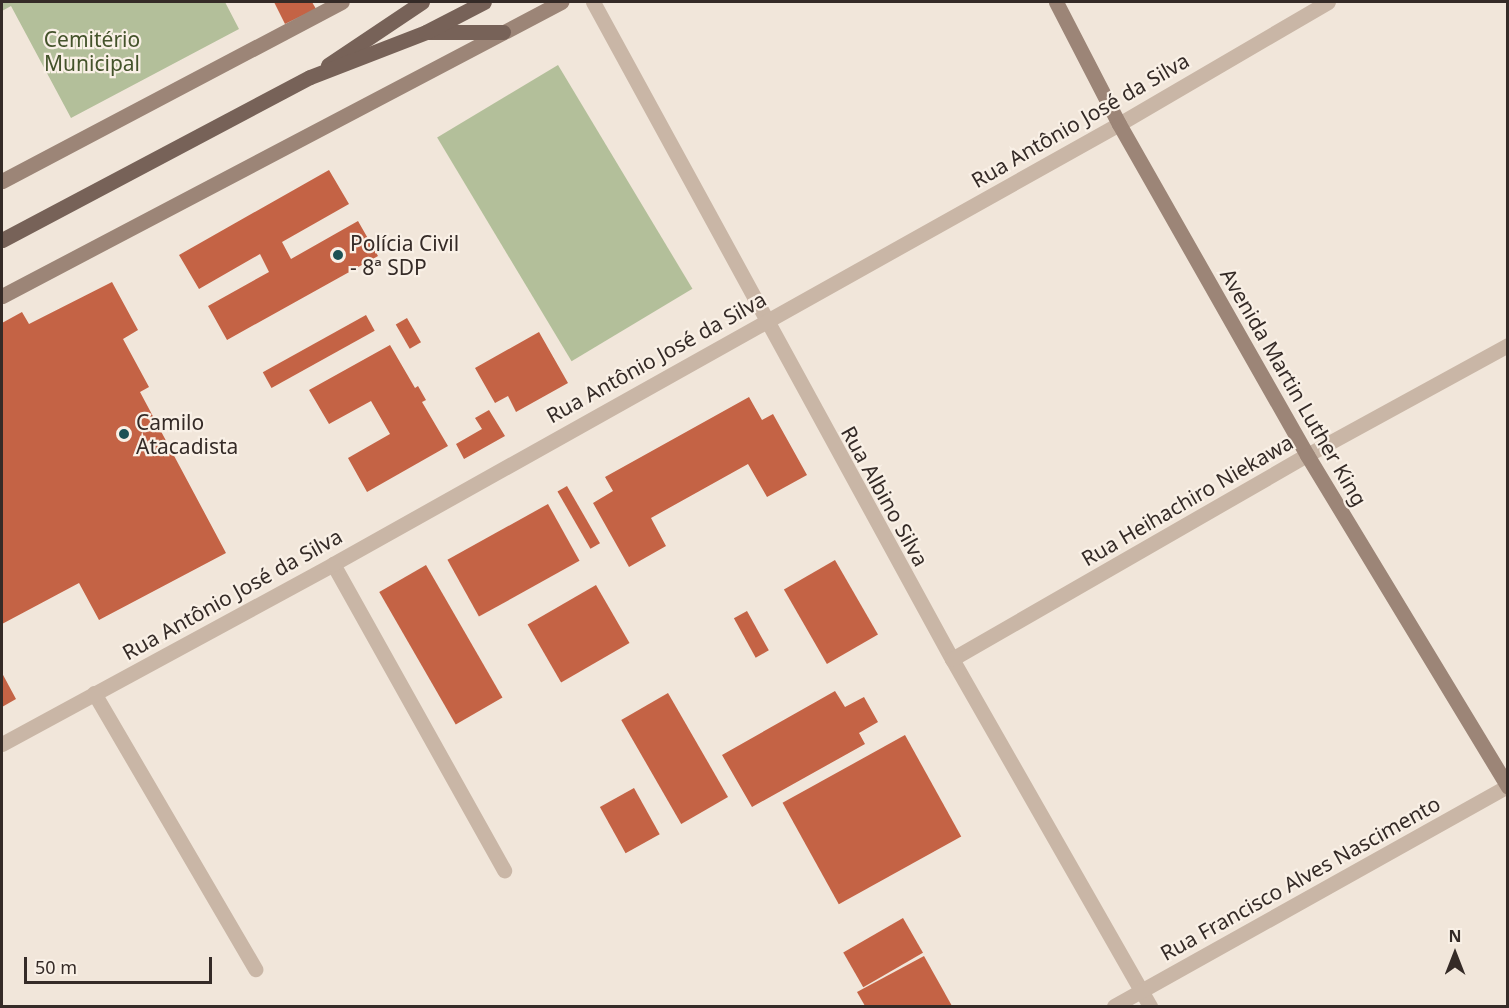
<!DOCTYPE html>
<html>
<head>
<meta charset="utf-8">
<style>
	body { margin:0 }
	#map { position:relative; width:1509px; height:1008px; overflow:hidden; background:#f1e6da; font-family:"Noto Sans",sans-serif }
	div>[style] { position:absolute }
	[style*='--x'] { left:calc(var(--x)*1px); top:calc(var(--y)*1px); width:calc(var(--w)*1px); rotate:calc(var(--a)*1deg) }
	.green>* { inset:0; background:#b3bf9a; transform-origin:0 0 }
	.building>* { inset:0; background:#c46345; transform-origin:0 0 }
	.street>* { height:15px; margin:-7.5px; padding:0 7.5px; transform-origin:7.5px; border-radius:7.5px; background:#c9b6a6 }
	.secondary>* { height:15px; margin:-7.5px; padding:0 7.5px; transform-origin:7.5px; border-radius:7.5px; background:#9c8577 }
	.primary>* { height:15px; margin:-7.5px; padding:0 7.5px; transform-origin:7.5px; border-radius:7.5px; background:#776258 }
	.dots>* { width:16px; height:16px; translate:-50% -50%; box-sizing:border-box; border:3px solid #f9f0e6; border-radius:50% }
	span { translate:-50% -50%; white-space:nowrap; text-align:center; line-height:1.15; -webkit-text-stroke:4.5px #f9f0e6; paint-order:stroke }
	.park-label { font-size:21px; color:#44532b }
	.street-label { font-size:21px; color:#352b27 }
	.poi-label { font-size:21px; color:#352b27 }
	.left { translate:0 -50%; text-align:left }
	.frame { position:absolute; inset:0; border:3px solid #352b27; pointer-events:none }
	.north { position:absolute; left:1425px; top:924px; width:60px; height:60px; -webkit-text-stroke:4px #f9f0e6; paint-order:stroke; rotate:0deg; font-size:16px; font-weight:700; line-height:24px; text-align:center; color:#352b27 }
	.north::after { content:''; display:block; margin:auto; width:21px; height:27px; background:#352b27; clip-path:polygon(50% 0,100% 100%,50% 72%,0 100%) }
	.scale { position:absolute; left:24px; top:957px; width:188px; height:27px; box-sizing:border-box; border:3px solid #352b27; border-top:0; padding-left:8px; font-size:18px; line-height:21px; white-space:nowrap; color:#352b27; -webkit-text-stroke:4px #f9f0e6; paint-order:stroke }
</style>
</head>
<body>
<div id="map">
	<div class="green">
		<i style="clip-path:polygon(2px 2px,225px 2px,239px 29px,71px 118px,11px 6px,2px 11px)"></i>
		<i style="left:558px;top:65px;width:261px;height:141px;rotate:59deg"></i>
	</div>
	<div class="building">
		<i style="clip-path:polygon(274px 2px,312px 2px,316px 9px,285px 24px)"></i>
		<i style="clip-path:polygon(329px 170px,349px 204px,282px 242px,291px 259px,358px 221px,378px 256px,227px 340px,208px 306px,269px 272px,260px 254px,199px 289px,179px 255px)"></i>
		<i style="clip-path:polygon(112px 282px,138px 330px,123px 339px,149px 387px,140px 392px,226px 553px,99px 620px,79px 583px,2px 624px,2px 323px,22px 312px,29px 324px)"></i>
		<i style="left:366px;top:315px;width:18px;height:118px;rotate:61deg"></i>
		<i style="left:407px;top:318px;width:28px;height:13px;rotate:60deg"></i>
		<i style="clip-path:polygon(539px 332px,568px 383px,516px 412px,508px 396px,495px 403px,475px 368px)"></i>
		<i style="clip-path:polygon(390px 345px,415px 388px,418px 386px,426px 400px,422px 402px,448px 446px,367px 492px,348px 458px,390px 434px,371px 401px,329px 424px,309px 390px)"></i>
		<i style="clip-path:polygon(749px 397px,762px 420px,773px 414px,807px 475px,767px 497px,748px 464px,651px 518px,666px 546px,629px 567px,593px 503px,613px 491px,605px 477px)"></i>
		<i style="clip-path:polygon(489px 410px,505px 436px,464px 459px,456px 444px,482px 429px,475px 418px)"></i>
		<i style="left:567px;top:486px;width:66px;height:11px;rotate:60deg"></i>
		<i style="left:548px;top:504px;width:65px;height:115px;rotate:61deg"></i>
		<i style="left:835px;top:560px;width:86px;height:59px;rotate:60deg"></i>
		<i style="left:426px;top:565px;width:153px;height:54px;rotate:60deg"></i>
		<i style="left:596px;top:585px;width:67px;height:79px;rotate:60deg"></i>
		<i style="left:747px;top:611px;width:45px;height:15px;rotate:61deg"></i>
		<i style="clip-path:polygon(2px 673px,16px 699px,2px 707px)"></i>
		<i style="clip-path:polygon(835px 691px,845px 707px,864px 697px,878px 722px,859px 733px,865px 744px,752px 807px,722px 755px)"></i>
		<i style="left:668px;top:693px;width:120px;height:54px;rotate:60deg"></i>
		<i style="left:905px;top:735px;width:116px;height:140px;rotate:61deg"></i>
		<i style="left:634px;top:788px;width:53px;height:39px;rotate:61deg"></i>
		<i style="left:903px;top:918px;width:40px;height:69px;rotate:60deg"></i>
		<i style="clip-path:polygon(924px 956px,952px 1006px,865px 1006px,857px 992px)"></i>
	</div>
	<div class="street">
		<i style="--x:593;--y:2;--w:749;--a:61.35"></i>
		<i style="--x:952;--y:659;--w:400;--a:60.3"></i>
		<i style="--x:333;--y:564;--w:351;--a:60.8"></i>
		<i style="--x:952;--y:659;--w:409;--a:-29.9"></i>
		<i style="--x:1307;--y:455;--w:229;--a:-28.7"></i>
		<i style="--x:94;--y:693;--w:320;--a:59.7"></i>
		<i style="--x:2;--y:744;--w:377;--a:-28.5"></i>
		<i style="--x:333;--y:564;--w:901;--a:-29.24"></i>
		<i style="--x:1119;--y:124;--w:242;--a:-30.3"></i>
		<i style="--x:1114;--y:1006;--w:451;--a:-29.2"></i>
	</div>
	<div class="secondary">
		<i style="--x:1056;--y:2;--w:137;--a:62.7"></i>
		<i style="--x:1119;--y:124;--w:381;--a:60.4"></i>
		<i style="--x:1307;--y:455;--w:388;--a:58.8"></i>
		<i style="--x:2;--y:181;--w:384;--a:-27.8"></i>
		<i style="--x:2;--y:296;--w:632;--a:-27.74"></i>
	</div>
	<div class="primary">
		<i style="--x:429;--y:32;--w:74;--a:0"></i>
		<i style="--x:328;--y:65;--w:113;--a:-33.8"></i>
		<i style="--x:2;--y:240;--w:348;--a:-27.9"></i>
		<i style="--x:310;--y:77;--w:124;--a:-21.2"></i>
		<i style="--x:426;--y:32;--w:65;--a:-27.3"></i>
	</div>
	<div class="dots">
		<i style="left:338px;top:255px;background:#1d5255"></i>
		<i style="left:124px;top:434px;background:#1d5255"></i>
	</div>
	<div class="park-label">
		<span style="left:92px;top:51px">Cemitério<br>Municipal</span>
	</div>
	<div class="street-label">
		<span style="left:1080px;top:120px;rotate:-30deg">Rua Antônio José da Silva</span>
		<span style="left:656px;top:357px;rotate:-29deg">Rua Antônio José da Silva</span>
		<span style="left:1294px;top:387px;rotate:60deg">Avenida Martin Luther King</span>
		<span style="left:885px;top:496px;rotate:61deg">Rua Albino Silva</span>
		<span style="left:1187px;top:500px;rotate:-30deg">Rua Heihachiro Niekawa</span>
		<span style="left:232px;top:594px;rotate:-29deg">Rua Antônio José da Silva</span>
		<span style="left:1300px;top:878px;rotate:-29deg">Rua Francisco Alves Nascimento</span>
	</div>
	<div class="poi-label">
		<span class="left" style="left:350px;top:255px">Polícia Civil<br>- 8ª SDP</span>
		<span class="left" style="left:136px;top:434px">Camilo<br>Atacadista</span>
	</div>
	<div class="frame"></div>
	<div class="north">N</div>
	<div class="scale">50 m</div>
</div>
</body>
</html>
